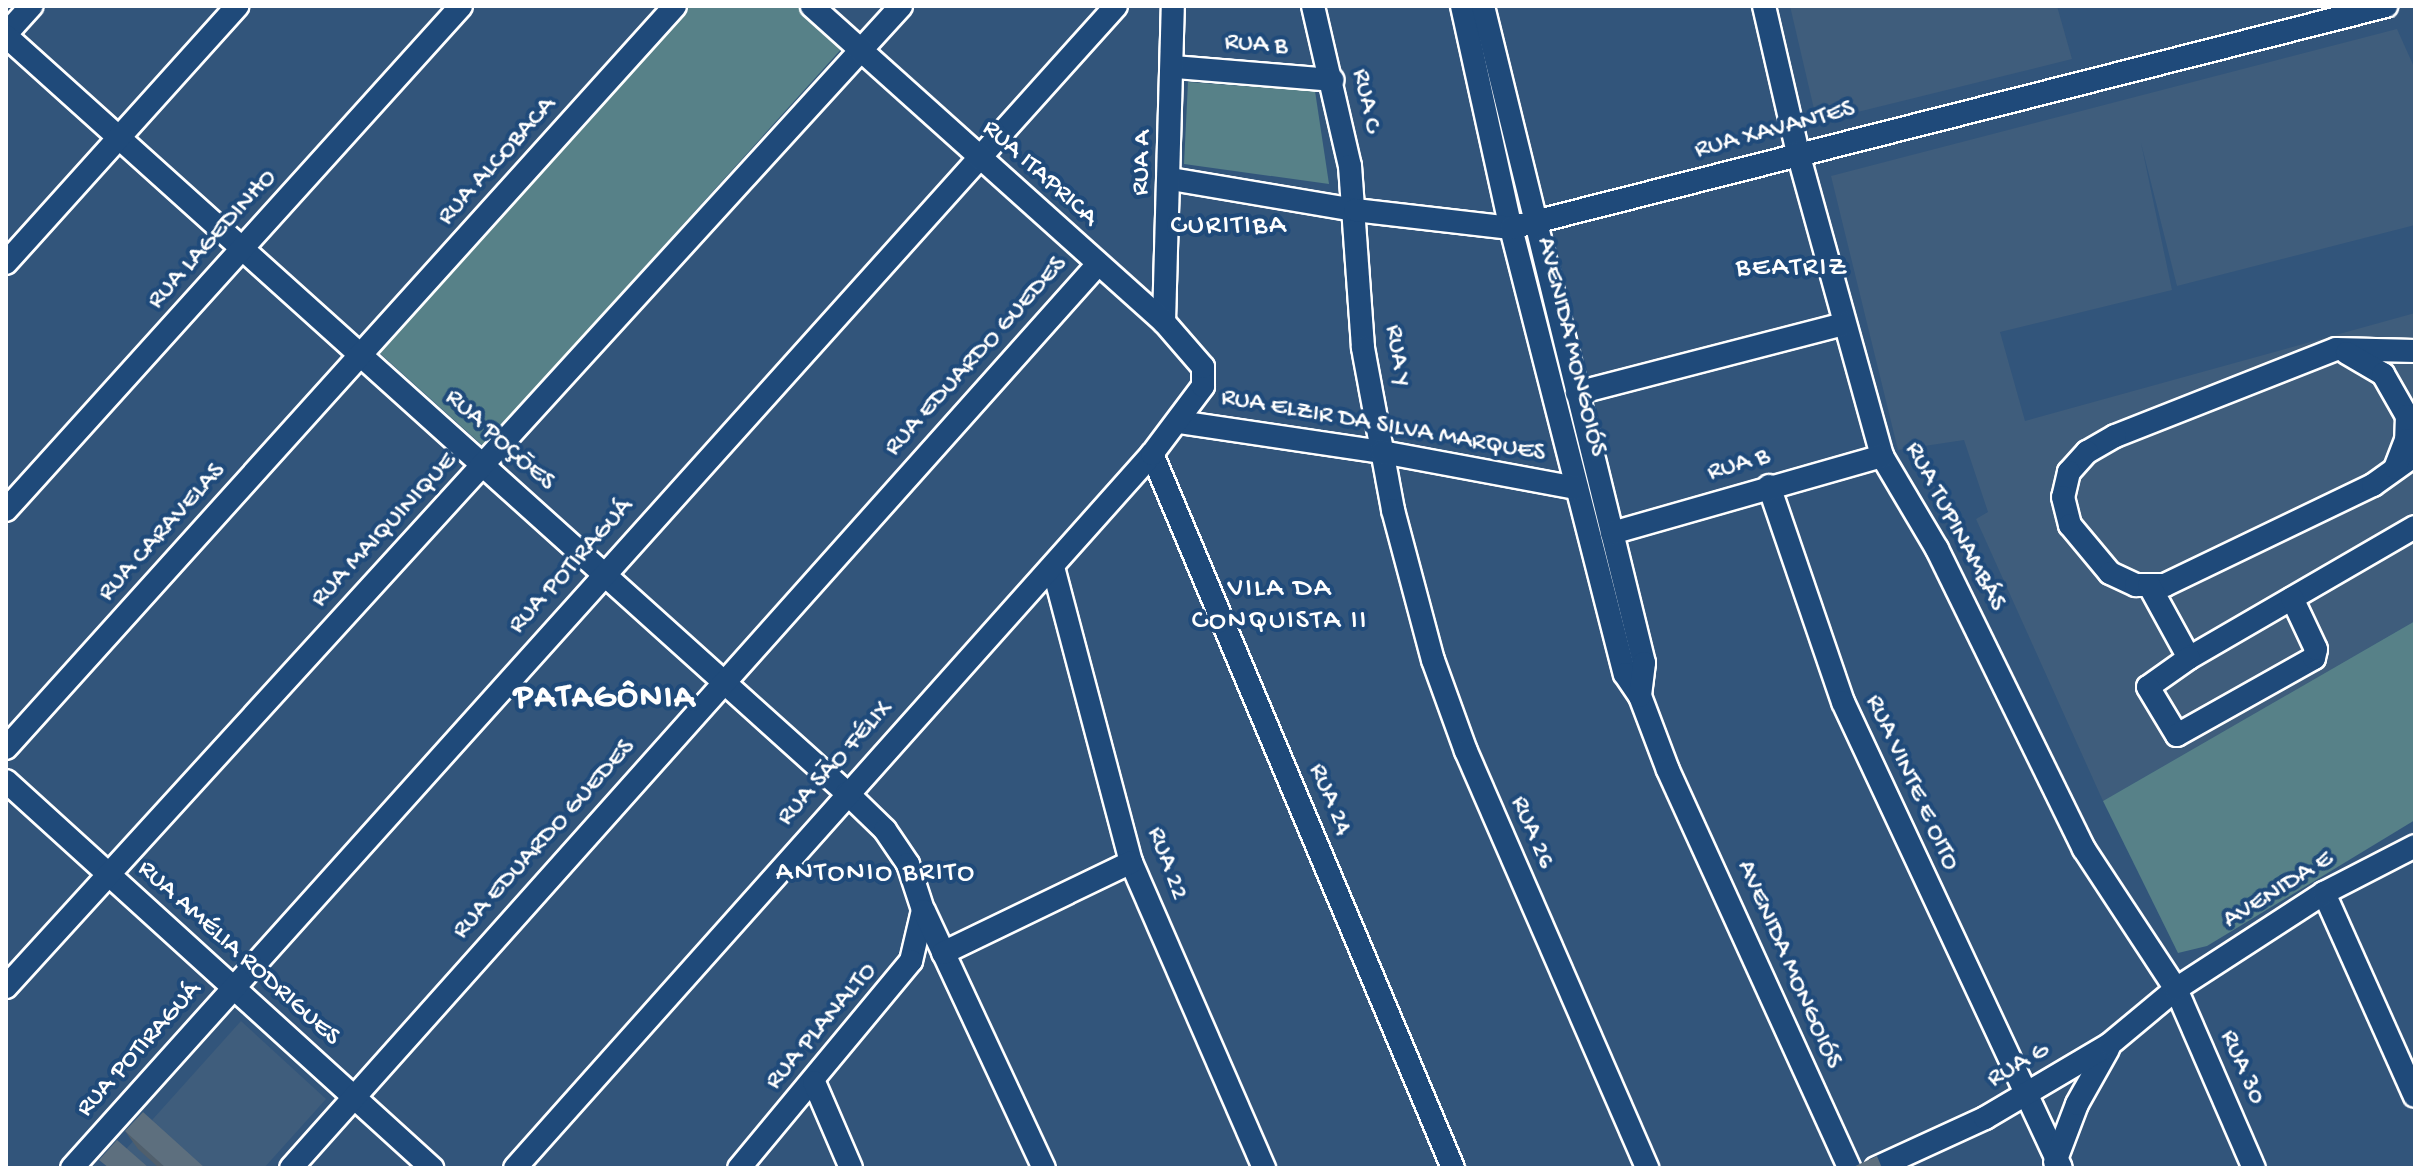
<!DOCTYPE html>
<html>
<head>
<meta charset="utf-8">
<style>
	body { margin:0 }
	#map { position:relative; width:2421px; height:1174px; overflow:hidden; background:#32557b; font-family:"Gochi Hand",sans-serif }
	div>[style] { position:absolute }
	[style*='--x'] { left:calc(var(--x)*1px); top:calc(var(--y)*1px); width:calc(var(--w)*1px); rotate:calc(var(--a)*1deg) }
	.built>* { inset:0; background:#3f5d7c }
	.green>* { inset:0; background:#578188 }
	.roads { filter:drop-shadow(2px 0 #fff) drop-shadow(-2px 0 #fff) drop-shadow(0 2px #fff) drop-shadow(0 -2px #fff) }
	.minor>* { height:22px; margin:-11px; padding:0 11px; transform-origin:11px; border-radius:11px; background:#1f4a7a }
	.wall>* { inset:0; background:#505f6c }
	.building>* { inset:0; background:#5d6f7e }
	span { translate:-50% -50%; white-space:nowrap; text-align:center; line-height:1.15; -webkit-text-stroke:8px #1f4a7a; paint-order:stroke }
	.street-label { font-size:26px; color:#fff }
	.neighbourhood-label { font-size:28px; color:#fff; letter-spacing:2px }
	.district-label { font-size:34px; color:#fff; font-weight:700; letter-spacing:2px }
	.frame { position:absolute; inset:0; border:8px solid #fff; pointer-events:none }
</style>
</head>
<body>
<div id="map">
	<div class="built">
		<i style="clip-path:polygon(1790px 6px,2057px 6px,2072px 59px,1817px 122px)"></i>
		<i style="clip-path:polygon(2397px 29px,2415px 69px,2415px 225px,2177px 286px,2141px 143px,2172px 290px,2000px 332px,2025px 421px,2415px 313px,2415px 621px,2103px 801px,1976px 519px,1988px 512px,1964px 440px,1898px 450px,1831px 176px)"></i>
		<i style="clip-path:polygon(241px 1021px,326px 1099px,264px 1168px,109px 1168px)"></i>
	</div>
	<div class="green">
		<i style="clip-path:polygon(681px 6px,799px 6px,844px 46px,483px 446px,375px 349px)"></i>
		<i style="clip-path:polygon(1188px 82px,1315px 91px,1329px 184px,1184px 164px)"></i>
		<i style="clip-path:polygon(2415px 621px,2415px 820px,2207px 946px,2178px 953px,2103px 801px)"></i>
	</div>
	<div class="roads">
		<div class="minor">
			<i style="--x:1313;--y:6;--w:164;--a:77"></i>
			<i style="--x:1350;--y:166;--w:182;--a:85.9"></i>
			<i style="--x:1363;--y:348;--w:165;--a:79.5"></i>
			<i style="--x:1393;--y:510;--w:155;--a:75.1"></i>
			<i style="--x:1433;--y:660;--w:97;--a:70.1"></i>
			<i style="--x:1466;--y:751;--w:455;--a:66.5"></i>
			<i style="--x:1462;--y:6;--w:227;--a:77.6"></i>
			<i style="--x:1511;--y:228;--w:460;--a:75.7"></i>
			<i style="--x:1625;--y:674;--w:27;--a:56"></i>
			<i style="--x:1640;--y:696;--w:79;--a:69.3"></i>
			<i style="--x:1668;--y:770;--w:437;--a:65.5"></i>
			<i style="--x:1483;--y:6;--w:676;--a:76.23"></i>
			<i style="--x:1644;--y:663;--w:33;--a:97"></i>
			<i style="--x:1764;--y:6;--w:151;--a:77"></i>
			<i style="--x:1798;--y:153;--w:314;--a:74.5"></i>
			<i style="--x:1882;--y:456;--w:108;--a:59.4"></i>
			<i style="--x:1937;--y:549;--w:334;--a:63.9"></i>
			<i style="--x:2084;--y:849;--w:168;--a:56.7"></i>
			<i style="--x:2176;--y:989;--w:195;--a:66.5"></i>
			<i style="--x:6;--y:34;--w:38;--a:-48"></i>
			<i style="--x:6;--y:36;--w:1132;--a:41.99"></i>
			<i style="--x:847;--y:793;--w:53;--a:44.2"></i>
			<i style="--x:885;--y:830;--w:41;--a:55.9"></i>
			<i style="--x:908;--y:864;--w:48;--a:71.9"></i>
			<i style="--x:923;--y:910;--w:52;--a:103.2"></i>
			<i style="--x:911;--y:961;--w:269;--a:129.7"></i>
			<i style="--x:1175;--y:67;--w:158;--a:4.7"></i>
			<i style="--x:1171;--y:179;--w:187;--a:9.6"></i>
			<i style="--x:1355;--y:210;--w:157;--a:6.6"></i>
			<i style="--x:1511;--y:228;--w:903;--a:-14.24"></i>
			<i style="--x:6;--y:263;--w:346;--a:-48"></i>
			<i style="--x:1164;--y:322;--w:316;--a:-88.4"></i>
			<i style="--x:2415;--y:351;--w:79;--a:-178.5"></i>
			<i style="--x:2336;--y:349;--w:238;--a:158.5"></i>
			<i style="--x:2115;--y:436;--w:32;--a:150"></i>
			<i style="--x:2087;--y:452;--w:27;--a:132"></i>
			<i style="--x:2069;--y:472;--w:26;--a:103"></i>
			<i style="--x:2063;--y:497;--w:29;--a:76"></i>
			<i style="--x:2070;--y:525;--w:62;--a:50.2"></i>
			<i style="--x:2110;--y:573;--w:29;--a:25"></i>
			<i style="--x:2136;--y:585;--w:29;--a:0"></i>
			<i style="--x:2165;--y:585;--w:231;--a:-25.7"></i>
			<i style="--x:2373;--y:485;--w:52;--a:-35.5"></i>
			<i style="--x:2347;--y:353;--w:42;--a:30.3"></i>
			<i style="--x:2383;--y:374;--w:48;--a:60.3"></i>
			<i style="--x:2407;--y:416;--w:24;--a:92"></i>
			<i style="--x:2406;--y:440;--w:30;--a:111"></i>
			<i style="--x:1577;--y:393;--w:276;--a:-14.5"></i>
			<i style="--x:1179;--y:422;--w:205;--a:8.4"></i>
			<i style="--x:1382;--y:452;--w:198;--a:10.5"></i>
			<i style="--x:1152;--y:454;--w:775;--a:67.14"></i>
			<i style="--x:1769;--y:486;--w:228;--a:71.1"></i>
			<i style="--x:1843;--y:702;--w:514;--a:64.93"></i>
			<i style="--x:6;--y:510;--w:679;--a:-47.92"></i>
			<i style="--x:1612;--y:533;--w:281;--a:-15.9"></i>
			<i style="--x:1053;--y:567;--w:305;--a:75.2"></i>
			<i style="--x:1131;--y:862;--w:334;--a:66.5"></i>
			<i style="--x:2149;--y:585;--w:83;--a:61.3"></i>
			<i style="--x:2189;--y:658;--w:261;--a:-30.1"></i>
			<i style="--x:2189;--y:658;--w:50;--a:144.7"></i>
			<i style="--x:2148;--y:687;--w:56;--a:58.9"></i>
			<i style="--x:2177;--y:735;--w:157;--a:-29.3"></i>
			<i style="--x:2314;--y:658;--w:9;--a:-77"></i>
			<i style="--x:2316;--y:649;--w:56;--a:-115.2"></i>
			<i style="--x:6;--y:748;--w:999;--a:-47.96"></i>
			<i style="--x:6;--y:781;--w:576;--a:42.25"></i>
			<i style="--x:2324;--y:893;--w:222;--a:65.9"></i>
			<i style="--x:924;--y:911;--w:284;--a:65"></i>
			<i style="--x:943;--y:953;--w:209;--a:-25.8"></i>
			<i style="--x:6;--y:987;--w:1328;--a:-47.62"></i>
			<i style="--x:814;--y:1082;--w:94;--a:66.7"></i>
			<i style="--x:2055;--y:1162;--w:62;--a:-69.2"></i>
			<i style="--x:2077;--y:1104;--w:63;--a:-60.6"></i>
			<i style="--x:72;--y:1168;--w:1562;--a:-48.06"></i>
			<i style="--x:291;--y:1168;--w:1212;--a:-48.24"></i>
			<i style="--x:515;--y:1168;--w:957;--a:-48.26"></i>
			<i style="--x:1152;--y:454;--w:85;--a:-53.1"></i>
			<i style="--x:1203;--y:386;--w:19;--a:-90"></i>
			<i style="--x:1203;--y:367;--w:60;--a:-130.9"></i>
			<i style="--x:1164;--y:322;--w:473;--a:-138.1"></i>
			<i style="--x:1876;--y:1168;--w:120;--a:-24.6"></i>
			<i style="--x:1985;--y:1118;--w:145;--a:-30.6"></i>
			<i style="--x:2110;--y:1044;--w:86;--a:-39.8"></i>
			<i style="--x:2176;--y:989;--w:176;--a:-33"></i>
			<i style="--x:2324;--y:893;--w:102;--a:-27.3"></i>
		</div>
	</div>
	<div class="wall">
		<i style="clip-path:polygon(125px 1131px,205px 1168px,159px 1168px,138px 1149px)"></i>
	</div>
	<div class="building">
		<i style="clip-path:polygon(143px 1112px,205px 1168px,166px 1168px,125px 1131px)"></i>
		<i style="clip-path:polygon(117px 1140px,149px 1168px,109px 1168px,99px 1160px)"></i>
		<i style="clip-path:polygon(1877px 1156px,1882px 1168px,1851px 1168px)"></i>
	</div>
	<div class="street-label">
		<span style="left:1256px;top:46px;rotate:5deg">RUA B</span>
		<span style="left:1365px;top:101px;rotate:78deg">RUA C</span>
		<span style="left:1775px;top:131px;rotate:-15deg">RUA XAVANTES</span>
		<span style="left:498px;top:162px;rotate:-48deg">RUA ALCOBACA</span>
		<span style="left:1143px;top:163px;rotate:-88deg">RUA A</span>
		<span style="left:1039px;top:174px;rotate:42deg">RUA ITAPRICA</span>
		<span style="left:213px;top:240px;rotate:-48deg">RUA LAGEDINHO</span>
		<span style="left:1570px;top:347px;rotate:76deg">AVENIDA MONGOIÓS</span>
		<span style="left:1396px;top:356px;rotate:82deg">RUA Y</span>
		<span style="left:977px;top:357px;rotate:-48deg">RUA EDUARDO GUEDES</span>
		<span style="left:1383px;top:427px;rotate:10deg">RUA ELZIR DA SILVA MARQUES</span>
		<span style="left:499px;top:441px;rotate:42deg">RUA POÇÕES</span>
		<span style="left:1739px;top:466px;rotate:-16deg">RUA B</span>
		<span style="left:1954px;top:527px;rotate:62deg">RUA TUPINAMBÁS</span>
		<span style="left:385px;top:531px;rotate:-47deg">RUA MAIQUINIQUE</span>
		<span style="left:163px;top:533px;rotate:-48deg">RUA CARAVELAS</span>
		<span style="left:572px;top:567px;rotate:-48deg">RUA POTIRAGUÁ</span>
		<span style="left:836px;top:764px;rotate:-48deg">RUA SÃO FÉLIX</span>
		<span style="left:1911px;top:783px;rotate:65deg">RUA VINTE E OITO</span>
		<span style="left:1329px;top:800px;rotate:67deg">RUA 24</span>
		<span style="left:1531px;top:833px;rotate:67deg">RUA 26</span>
		<span style="left:545px;top:840px;rotate:-48deg">RUA EDUARDO GUEDES</span>
		<span style="left:1166px;top:864px;rotate:70deg">RUA 22</span>
		<span style="left:2279px;top:891px;rotate:-32deg">AVENIDA E</span>
		<span style="left:238px;top:954px;rotate:42deg">RUA AMÉLIA RODRIGUES</span>
		<span style="left:1788px;top:965px;rotate:66deg">AVENIDA MONGOIÓS</span>
		<span style="left:822px;top:1027px;rotate:-50deg">RUA PLANALTO</span>
		<span style="left:140px;top:1050px;rotate:-48deg">RUA POTIRAGUÁ</span>
		<span style="left:2019px;top:1066px;rotate:-30deg">RUA G</span>
		<span style="left:2241px;top:1068px;rotate:67deg">RUA 30</span>
	</div>
	<div class="neighbourhood-label">
		<span style="left:1229px;top:227px">CURITIBA</span>
		<span style="left:1792px;top:269px">BEATRIZ</span>
		<span style="left:1280px;top:606px">VILA DA<br>CONQUISTA II</span>
		<span style="left:876px;top:874px">ANTONIO BRITO</span>
	</div>
	<div class="district-label">
		<span style="left:605px;top:700px">PATAGÔNIA</span>
	</div>
	<div class="frame"></div>
</div>
</body>
</html>
